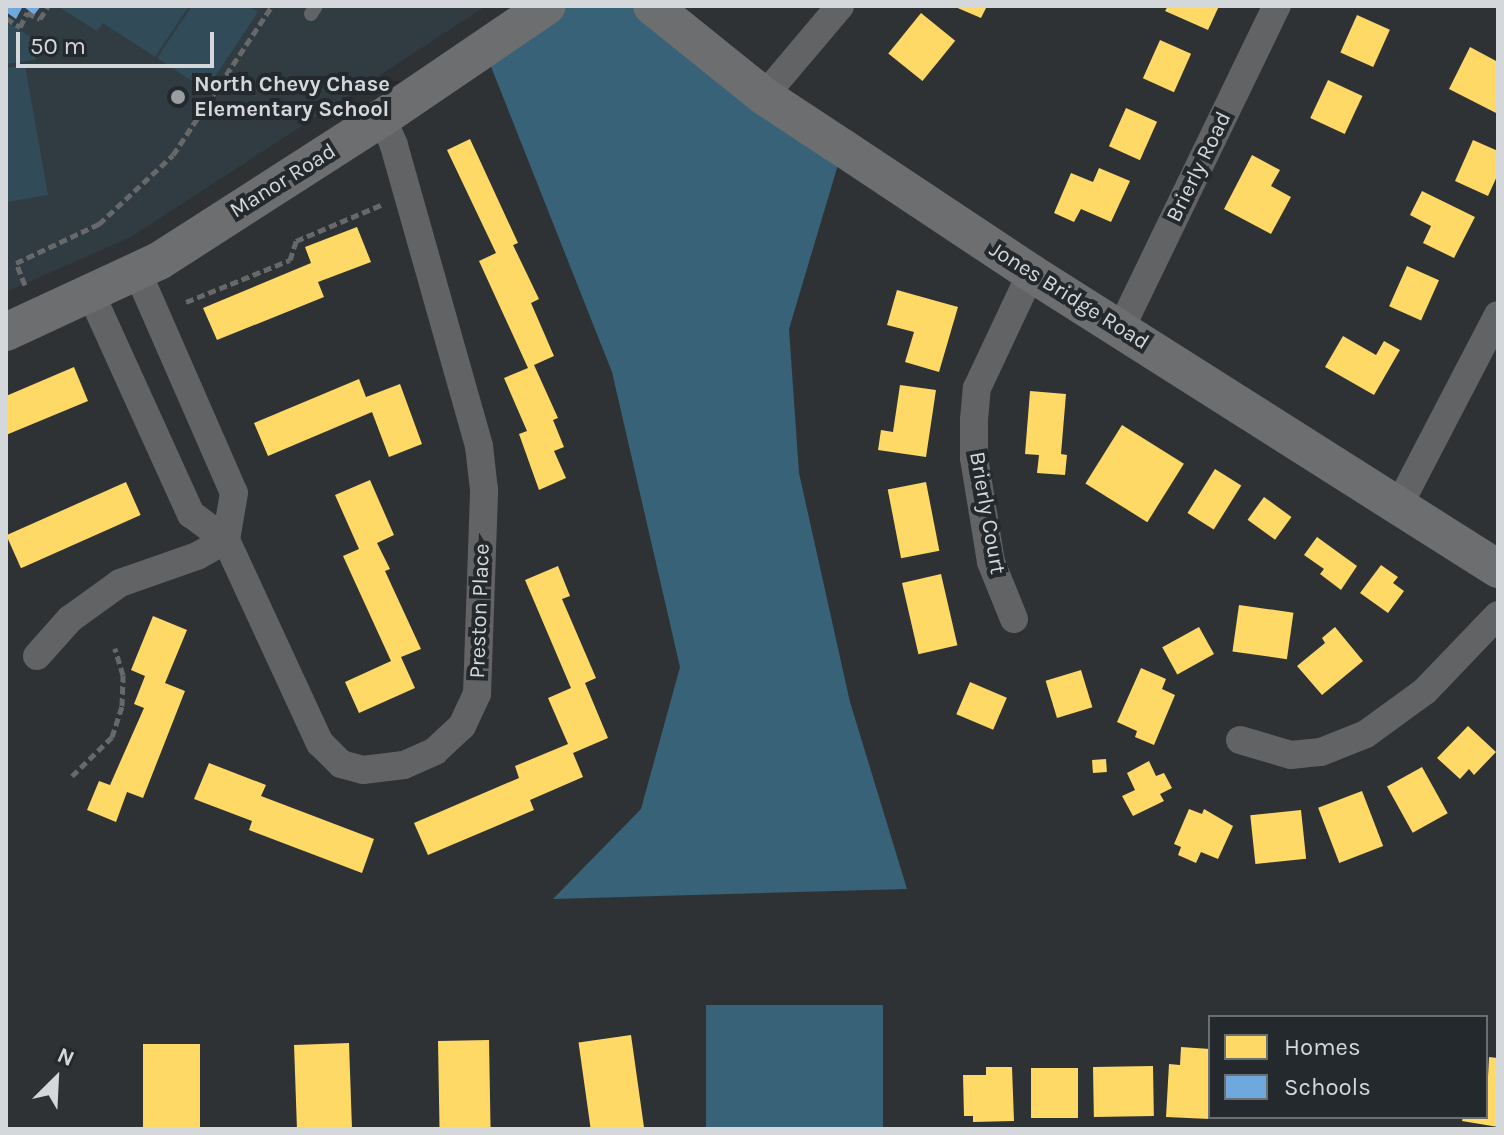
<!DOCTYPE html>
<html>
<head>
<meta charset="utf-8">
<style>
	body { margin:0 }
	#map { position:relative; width:1504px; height:1135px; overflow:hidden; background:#2f3235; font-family:Karla,sans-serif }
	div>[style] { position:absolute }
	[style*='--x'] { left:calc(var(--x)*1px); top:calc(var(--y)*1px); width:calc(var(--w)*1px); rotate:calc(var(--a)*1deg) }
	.built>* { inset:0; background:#303c42 }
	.green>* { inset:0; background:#324b58 }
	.forest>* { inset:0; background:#376277; transform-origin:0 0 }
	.homes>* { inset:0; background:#ffd966; transform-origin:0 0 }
	.schools>* { inset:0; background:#6fa8dc }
	.path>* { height:5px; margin-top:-2.5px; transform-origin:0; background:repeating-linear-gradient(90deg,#666869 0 8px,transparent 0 12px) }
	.lane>* { height:14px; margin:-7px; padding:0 7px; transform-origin:7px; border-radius:7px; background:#626365 }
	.street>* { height:28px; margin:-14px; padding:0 14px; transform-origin:14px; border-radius:14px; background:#626365 }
	.secondary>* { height:38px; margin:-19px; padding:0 19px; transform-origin:19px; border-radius:19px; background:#6d6e70 }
	.dots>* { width:22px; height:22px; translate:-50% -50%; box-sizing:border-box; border:4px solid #23292d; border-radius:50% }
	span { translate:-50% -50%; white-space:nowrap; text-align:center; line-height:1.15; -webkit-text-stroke:8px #23292d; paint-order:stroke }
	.poi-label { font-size:22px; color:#d4d8da; font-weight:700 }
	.left { translate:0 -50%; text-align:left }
	.street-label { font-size:22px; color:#d4d8da }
	.frame { position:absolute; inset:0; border:8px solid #d4d8da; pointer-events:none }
	.legend { position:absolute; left:1208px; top:1015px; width:280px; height:104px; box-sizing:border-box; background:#23292d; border:2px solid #6a6f72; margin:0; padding:10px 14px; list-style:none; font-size:24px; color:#d4d8da }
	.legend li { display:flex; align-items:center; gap:16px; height:40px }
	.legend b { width:40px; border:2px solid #6a6f72 }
	.north { position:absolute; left:16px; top:1039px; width:80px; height:80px; -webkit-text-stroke:6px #23292d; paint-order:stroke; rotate:24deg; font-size:22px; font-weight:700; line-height:32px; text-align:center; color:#d4d8da }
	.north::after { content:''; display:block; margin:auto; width:28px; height:36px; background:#d4d8da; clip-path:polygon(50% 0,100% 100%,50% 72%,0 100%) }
	.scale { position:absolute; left:16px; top:32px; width:198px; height:36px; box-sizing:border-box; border:4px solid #d4d8da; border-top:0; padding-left:10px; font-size:24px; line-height:28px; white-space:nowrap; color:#d4d8da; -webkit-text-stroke:6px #23292d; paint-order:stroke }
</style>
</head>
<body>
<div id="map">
	<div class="built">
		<i style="clip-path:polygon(6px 6px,486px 6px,131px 237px,6px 292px)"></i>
	</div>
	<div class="green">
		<i style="clip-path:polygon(57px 6px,189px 6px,155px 57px,103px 23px,97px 31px)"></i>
		<i style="clip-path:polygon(192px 6px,248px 6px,258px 12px,206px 90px,157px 58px)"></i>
		<i style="clip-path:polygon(6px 22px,34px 39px,36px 60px,6px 64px)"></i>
		<i style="clip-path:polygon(25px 65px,48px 195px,6px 202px,6px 68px)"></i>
	</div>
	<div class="forest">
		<i style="clip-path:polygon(547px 6px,652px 6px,843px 148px,789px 329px,799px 473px,850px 702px,907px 889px,553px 899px,641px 809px,680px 667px,612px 372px,484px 49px)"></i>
		<i style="left:706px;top:1005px;width:177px;height:125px"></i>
	</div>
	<div class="homes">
		<i style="clip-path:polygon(953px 6px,987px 6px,981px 18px)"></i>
		<i style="clip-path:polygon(1168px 6px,1219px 6px,1208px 30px,1165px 11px)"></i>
		<i style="left:921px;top:13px;width:44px;height:52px;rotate:39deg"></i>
		<i style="left:1357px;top:15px;width:36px;height:41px;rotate:24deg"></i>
		<i style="left:1160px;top:40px;width:34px;height:42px;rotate:24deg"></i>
		<i style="clip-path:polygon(1470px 47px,1498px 62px,1498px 114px,1449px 89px)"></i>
		<i style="left:1328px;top:80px;width:38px;height:42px;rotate:25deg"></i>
		<i style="left:1126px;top:108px;width:34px;height:42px;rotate:24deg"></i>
		<i style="clip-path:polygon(470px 139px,518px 243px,513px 245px,539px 299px,531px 303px,554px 356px,534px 365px,558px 418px,553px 420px,564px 447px,554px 451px,566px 478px,539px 490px,519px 434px,527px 431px,504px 378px,528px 368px,479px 261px,496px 253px,447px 150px)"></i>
		<i style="clip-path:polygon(1473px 140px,1498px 151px,1498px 174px,1488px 196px,1455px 181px)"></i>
		<i style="clip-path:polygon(1252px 155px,1280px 170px,1271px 186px,1291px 197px,1271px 234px,1224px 209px)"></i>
		<i style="clip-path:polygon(1099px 168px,1130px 181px,1111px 222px,1081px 209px,1074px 222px,1054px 213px,1071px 173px,1093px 182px)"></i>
		<i style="clip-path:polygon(1422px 191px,1475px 217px,1454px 258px,1423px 243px,1431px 226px,1410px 215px)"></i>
		<i style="clip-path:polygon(357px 227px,371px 262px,318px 282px,324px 297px,217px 340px,203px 308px,311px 263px,305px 247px)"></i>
		<i style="left:1407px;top:266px;width:35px;height:44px;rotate:24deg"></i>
		<i style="clip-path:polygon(897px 290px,958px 307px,939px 372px,905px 362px,914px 332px,887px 325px)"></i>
		<i style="clip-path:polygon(1343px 336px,1376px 355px,1384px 341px,1400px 350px,1374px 395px,1325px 367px)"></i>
		<i style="clip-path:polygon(74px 367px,88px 401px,6px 435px,6px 396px)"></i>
		<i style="clip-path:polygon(359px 379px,366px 397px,400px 384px,422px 444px,389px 457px,372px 412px,268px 456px,254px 423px)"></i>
		<i style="clip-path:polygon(900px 385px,936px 390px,926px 457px,878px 450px,881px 430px,893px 432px)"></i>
		<i style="clip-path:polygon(1030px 391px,1066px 394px,1061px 454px,1067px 455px,1065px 475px,1037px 473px,1039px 455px,1025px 454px)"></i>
		<i style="left:1122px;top:425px;width:73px;height:69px;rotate:32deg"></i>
		<i style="left:1215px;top:469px;width:31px;height:52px;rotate:32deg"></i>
		<i style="clip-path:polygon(370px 480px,394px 535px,377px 543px,390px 569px,385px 571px,421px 649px,401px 657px,415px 688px,359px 713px,345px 682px,391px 661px,343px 556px,359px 549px,335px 495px)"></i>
		<i style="left:126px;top:482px;width:36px;height:131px;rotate:66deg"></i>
		<i style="left:926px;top:482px;width:70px;height:39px;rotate:79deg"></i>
		<i style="left:1264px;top:497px;width:34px;height:28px;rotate:36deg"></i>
		<i style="clip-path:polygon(1317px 537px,1357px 566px,1341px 590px,1320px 574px,1324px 569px,1304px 555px)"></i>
		<i style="clip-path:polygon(1381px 565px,1398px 577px,1393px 583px,1404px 591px,1388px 613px,1360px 593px)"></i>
		<i style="clip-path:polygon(558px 566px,570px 596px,562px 599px,596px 678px,585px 683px,608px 738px,573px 753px,583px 777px,530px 800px,534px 810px,428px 855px,414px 823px,519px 778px,515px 766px,568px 744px,548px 698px,571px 688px,525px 580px)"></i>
		<i style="left:941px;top:574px;width:73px;height:40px;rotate:77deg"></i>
		<i style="left:1239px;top:605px;width:55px;height:47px;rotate:8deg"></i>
		<i style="clip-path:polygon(153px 616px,187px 630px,165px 683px,185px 691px,143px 798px,127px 792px,116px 822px,87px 810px,99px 781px,110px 785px,144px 708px,134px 704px,145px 676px,131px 670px)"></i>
		<i style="left:1199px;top:627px;width:31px;height:42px;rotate:61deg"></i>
		<i style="clip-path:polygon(1335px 627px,1363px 661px,1322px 695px,1297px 666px,1325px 643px,1322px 638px)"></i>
		<i style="clip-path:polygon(1141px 668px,1166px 679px,1162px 689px,1175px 695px,1154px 745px,1135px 737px,1137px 731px,1117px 722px)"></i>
		<i style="left:1081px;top:670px;width:39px;height:37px;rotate:73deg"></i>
		<i style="left:970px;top:682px;width:40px;height:35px;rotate:23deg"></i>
		<i style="clip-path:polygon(1468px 726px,1496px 752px,1474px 775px,1469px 769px,1460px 779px,1437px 758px)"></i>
		<i style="left:1106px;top:759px;width:13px;height:14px;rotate:86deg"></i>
		<i style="clip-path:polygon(1149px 761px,1156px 776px,1164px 773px,1172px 788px,1160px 794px,1164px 801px,1133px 816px,1122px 796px,1135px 790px,1127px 773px)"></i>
		<i style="clip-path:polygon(209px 763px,266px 785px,261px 796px,374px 839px,362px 873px,249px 830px,252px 821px,194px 799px)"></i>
		<i style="left:1422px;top:767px;width:53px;height:40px;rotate:61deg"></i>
		<i style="left:1362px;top:791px;width:59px;height:47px;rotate:69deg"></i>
		<i style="clip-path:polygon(1189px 809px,1202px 814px,1204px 809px,1233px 826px,1218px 859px,1201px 852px,1196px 863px,1178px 855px,1181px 847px,1174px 844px)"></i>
		<i style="left:1301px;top:810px;width:49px;height:51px;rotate:84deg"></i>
		<i style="left:631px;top:1035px;width:95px;height:53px;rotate:82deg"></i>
		<i style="left:489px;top:1040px;width:89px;height:51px;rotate:89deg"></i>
		<i style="left:349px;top:1043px;width:86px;height:55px;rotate:88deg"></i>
		<i style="left:143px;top:1044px;width:57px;height:85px"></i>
		<i style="clip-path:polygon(1181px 1047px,1210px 1049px,1210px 1119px,1166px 1117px,1169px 1064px,1180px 1065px)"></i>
		<i style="clip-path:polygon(1489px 1057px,1498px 1058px,1498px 1127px,1462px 1121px,1463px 1117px,1486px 1117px)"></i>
		<i style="left:1153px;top:1066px;width:50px;height:60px;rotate:89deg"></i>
		<i style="clip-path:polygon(986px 1067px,1012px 1067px,1014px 1121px,973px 1122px,973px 1116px,964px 1116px,963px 1075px,986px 1075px)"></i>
		<i style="left:1031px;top:1068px;width:47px;height:50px"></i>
	</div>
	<div class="schools">
		<i style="clip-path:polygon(6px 6px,41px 6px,34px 15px,23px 6px,16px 19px,6px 12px)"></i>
	</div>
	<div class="path">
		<i style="--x:6;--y:18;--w:17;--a:33"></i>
		<i style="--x:20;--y:27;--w:16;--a:-63"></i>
		<i style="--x:27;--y:13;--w:14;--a:25"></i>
		<i style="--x:40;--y:19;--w:15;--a:-58"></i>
		<i style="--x:25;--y:285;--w:24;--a:-112"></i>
		<i style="--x:16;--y:263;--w:92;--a:-25.2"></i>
		<i style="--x:99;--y:224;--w:101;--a:-43"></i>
		<i style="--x:173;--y:155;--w:179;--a:-56.4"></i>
		<i style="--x:186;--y:302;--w:112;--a:-22"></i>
		<i style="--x:290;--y:260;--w:20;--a:-72"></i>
		<i style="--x:296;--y:241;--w:95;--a:-23"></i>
		<i style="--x:72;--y:776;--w:56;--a:-44.3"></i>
		<i style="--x:112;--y:737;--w:33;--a:-72"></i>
		<i style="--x:122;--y:706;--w:31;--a:-88"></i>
		<i style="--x:123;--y:675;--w:28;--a:-107"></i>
	</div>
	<div class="lane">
		<i style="--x:311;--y:14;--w:9;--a:-58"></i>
	</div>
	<div class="street">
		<i style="--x:764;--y:96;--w:118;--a:-49.8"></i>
		<i style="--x:137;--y:271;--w:242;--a:66.4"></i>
		<i style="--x:234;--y:493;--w:48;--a:99.7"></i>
		<i style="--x:91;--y:294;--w:242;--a:65.6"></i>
		<i style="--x:191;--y:514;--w:44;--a:36.6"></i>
		<i style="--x:226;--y:540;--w:224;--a:65.2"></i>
		<i style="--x:320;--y:743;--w:30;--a:45"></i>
		<i style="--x:341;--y:764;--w:23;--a:15"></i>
		<i style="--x:363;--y:770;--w:41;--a:-7"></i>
		<i style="--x:404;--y:765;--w:34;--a:-24"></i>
		<i style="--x:435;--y:751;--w:37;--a:-43"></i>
		<i style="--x:462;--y:726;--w:35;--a:-65"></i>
		<i style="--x:477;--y:694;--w:204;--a:-88"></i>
		<i style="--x:484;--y:490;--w:44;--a:-96.5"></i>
		<i style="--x:479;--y:446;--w:313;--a:-105.8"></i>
		<i style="--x:394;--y:145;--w:30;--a:-114"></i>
		<i style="--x:1121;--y:328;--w:358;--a:-64.2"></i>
		<i style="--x:1399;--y:505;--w:214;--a:-62.5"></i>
		<i style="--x:1014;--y:619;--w:61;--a:-112"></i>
		<i style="--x:991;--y:562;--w:105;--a:-99.3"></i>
		<i style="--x:974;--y:458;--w:38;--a:-90"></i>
		<i style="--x:974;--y:420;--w:32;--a:-85"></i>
		<i style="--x:977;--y:388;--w:127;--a:-64.8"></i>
		<i style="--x:37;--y:656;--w:50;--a:-48.3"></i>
		<i style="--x:70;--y:619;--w:62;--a:-35.8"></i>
		<i style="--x:120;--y:583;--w:82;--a:-19.3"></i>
		<i style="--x:197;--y:556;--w:33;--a:-29"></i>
		<i style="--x:1240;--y:740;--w:53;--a:16.4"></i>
		<i style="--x:1291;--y:755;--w:30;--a:-6"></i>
		<i style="--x:1321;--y:752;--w:48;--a:-21.8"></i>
		<i style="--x:1366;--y:734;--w:73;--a:-36.1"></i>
		<i style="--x:1425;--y:691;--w:105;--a:-46.2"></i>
	</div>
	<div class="secondary">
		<i style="--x:652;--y:6;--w:144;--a:38.8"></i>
		<i style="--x:764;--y:96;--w:95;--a:33.4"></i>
		<i style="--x:843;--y:148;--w:226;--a:33.6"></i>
		<i style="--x:1031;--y:273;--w:553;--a:32.37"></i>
		<i style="--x:6;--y:332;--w:169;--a:-24.9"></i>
		<i style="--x:159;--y:261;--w:265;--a:-32.7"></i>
		<i style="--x:382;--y:118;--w:199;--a:-34.2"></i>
	</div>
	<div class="dots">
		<i style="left:178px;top:97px;background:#9a9ea0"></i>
	</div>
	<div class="poi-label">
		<span class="left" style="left:194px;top:97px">North Chevy Chase<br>Elementary School</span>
	</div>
	<div class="street-label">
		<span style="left:1199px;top:167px;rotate:-64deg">Brierly Road</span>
		<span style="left:283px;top:181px;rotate:-32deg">Manor Road</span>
		<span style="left:1069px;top:296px;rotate:32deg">Jones Bridge Road</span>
		<span style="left:987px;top:513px;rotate:80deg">Brierly Court</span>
		<span style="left:480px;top:611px;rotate:-88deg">Preston Place</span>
	</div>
	<div class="frame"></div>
	<ul class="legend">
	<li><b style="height:22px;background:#ffd966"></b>Homes</li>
	<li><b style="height:22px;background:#6fa8dc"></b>Schools</li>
	</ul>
	<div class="north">N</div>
	<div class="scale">50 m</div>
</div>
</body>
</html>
